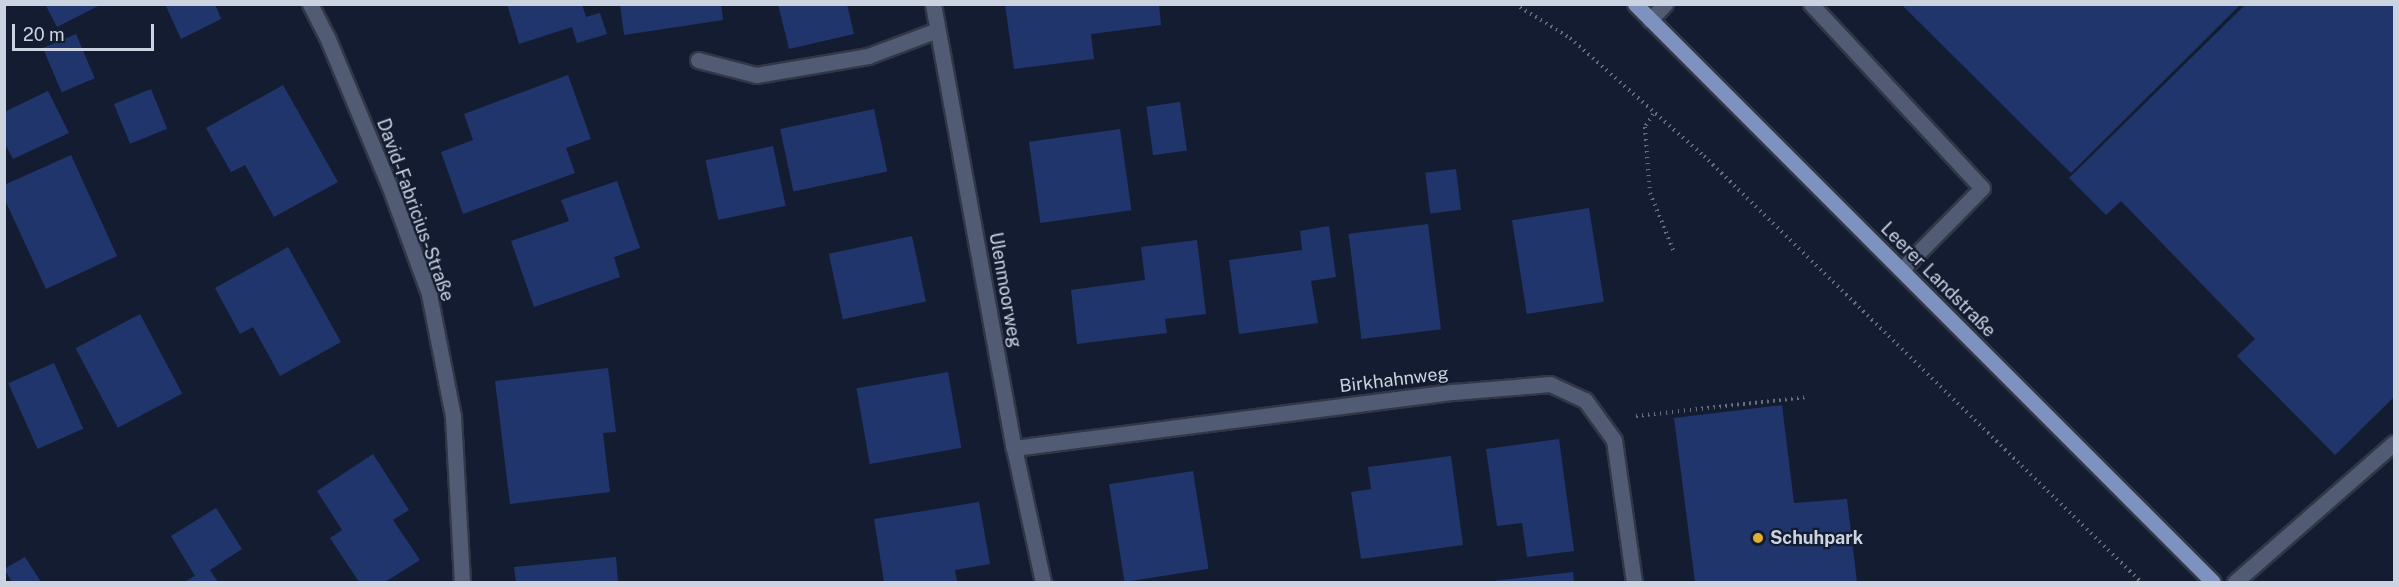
<!DOCTYPE html>
<html>
<head>
<meta charset="utf-8">
<style>
	body { margin:0 }
	#map { position:relative; width:2399px; height:587px; overflow:hidden; background:#131c30; font-family:"Public Sans",sans-serif }
	div>[style] { position:absolute }
	[style*='--x'] { left:calc(var(--x)*1px); top:calc(var(--y)*1px); width:calc(var(--w)*1px); rotate:calc(var(--a)*1deg) }
	.building>* { inset:0; background:#21356d; transform-origin:0 0 }
	.path>* { height:4px; margin-top:-2px; transform-origin:0; background:repeating-linear-gradient(90deg,#656d7f 0 1.5px,transparent 0 6px) }
	.roads { filter:drop-shadow(2px 0 #323747) drop-shadow(-2px 0 #323747) drop-shadow(0 2px #323747) drop-shadow(0 -2px #323747) }
	.minor>* { height:15px; margin:-7.5px; padding:0 7.5px; transform-origin:7.5px; border-radius:7.5px; background:#515c74 }
	.major>* { height:15px; margin:-7.5px; padding:0 7.5px; transform-origin:7.5px; border-radius:7.5px; background:#7e92c0 }
	.dots>* { width:16px; height:16px; translate:-50% -50%; box-sizing:border-box; border:3px solid #131c30; border-radius:50% }
	span { translate:-50% -50%; white-space:nowrap; text-align:center; line-height:1.15; -webkit-text-stroke:4.5px #131c30; paint-order:stroke }
	.street-label { font-size:18px; color:#cbd2e0 }
	.poi-label { font-size:18px; color:#cbd2e0; font-weight:700 }
	.left { translate:0 -50%; text-align:left }
	.frame { position:absolute; inset:0; border:6px solid #cbd2e0; pointer-events:none }
	.scale { position:absolute; left:12px; top:24px; width:142px; height:27px; box-sizing:border-box; border:3px solid #cbd2e0; border-top:0; padding-left:8px; font-size:18px; line-height:21px; white-space:nowrap; color:#cbd2e0; -webkit-text-stroke:4px #131c30; paint-order:stroke }
</style>
</head>
<body>
<div id="map">
	<div class="building">
		<i style="clip-path:polygon(45px 4px,102px 4px,57px 27px)"></i>
		<i style="clip-path:polygon(165px 4px,215px 4px,221px 19px,181px 39px)"></i>
		<i style="clip-path:polygon(507px 4px,582px 4px,586px 17px,600px 13px,607px 34px,577px 43px,572px 27px,519px 44px)"></i>
		<i style="clip-path:polygon(620px 4px,721px 4px,723px 20px,624px 35px)"></i>
		<i style="clip-path:polygon(778px 4px,847px 4px,854px 34px,789px 49px)"></i>
		<i style="clip-path:polygon(1005px 4px,1159px 4px,1161px 25px,1091px 34px,1094px 59px,1014px 69px)"></i>
		<i style="clip-path:polygon(1901px 4px,2241px 4px,2071px 173px)"></i>
		<i style="clip-path:polygon(2246px 4px,2394px 4px,2394px 397px,2335px 455px,2237px 356px,2255px 339px,2121px 201px,2106px 215px,2069px 178px)"></i>
		<i style="left:76px;top:34px;width:48px;height:36px;rotate:67deg"></i>
		<i style="clip-path:polygon(568px 75px,591px 139px,566px 148px,575px 173px,463px 214px,441px 152px,473px 140px,464px 114px)"></i>
		<i style="clip-path:polygon(283px 85px,338px 182px,274px 217px,245px 165px,231px 172px,206px 128px)"></i>
		<i style="left:151px;top:89px;width:43px;height:40px;rotate:68deg"></i>
		<i style="clip-path:polygon(48px 91px,69px 133px,13px 159px,4px 142px,4px 112px)"></i>
		<i style="left:1180px;top:102px;width:49px;height:34px;rotate:82deg"></i>
		<i style="left:874px;top:109px;width:64px;height:96px;rotate:78deg"></i>
		<i style="left:1120px;top:129px;width:82px;height:92px;rotate:82deg"></i>
		<i style="left:773px;top:146px;width:61px;height:69px;rotate:78deg"></i>
		<i style="clip-path:polygon(71px 155px,117px 256px,46px 289px,4px 198px,4px 185px)"></i>
		<i style="left:1456px;top:169px;width:41px;height:31px;rotate:83deg"></i>
		<i style="clip-path:polygon(617px 181px,640px 248px,614px 257px,620px 277px,534px 307px,511px 241px,569px 221px,561px 200px)"></i>
		<i style="left:1589px;top:208px;width:95px;height:78px;rotate:81deg"></i>
		<i style="left:1428px;top:224px;width:106px;height:80px;rotate:83deg"></i>
		<i style="clip-path:polygon(1329px 226px,1336px 277px,1311px 281px,1318px 323px,1239px 334px,1229px 260px,1302px 250px,1300px 231px)"></i>
		<i style="left:912px;top:236px;width:67px;height:85px;rotate:78deg"></i>
		<i style="clip-path:polygon(1197px 240px,1206px 314px,1165px 319px,1167px 333px,1077px 344px,1071px 290px,1145px 280px,1141px 247px)"></i>
		<i style="clip-path:polygon(288px 247px,341px 342px,280px 376px,253px 327px,240px 334px,215px 288px)"></i>
		<i style="left:140px;top:314px;width:90px;height:73px;rotate:62deg"></i>
		<i style="left:54px;top:363px;width:72px;height:50px;rotate:66deg"></i>
		<i style="clip-path:polygon(608px 368px,616px 432px,603px 433px,610px 492px,510px 504px,495px 381px)"></i>
		<i style="left:948px;top:372px;width:77px;height:93px;rotate:80deg"></i>
		<i style="clip-path:polygon(1782px 405px,1794px 503px,1847px 499px,1857px 582px,1695px 582px,1674px 418px)"></i>
		<i style="clip-path:polygon(1559px 439px,1574px 551px,1527px 557px,1522px 523px,1497px 526px,1486px 449px)"></i>
		<i style="clip-path:polygon(373px 454px,409px 510px,393px 520px,420px 560px,385px 582px,359px 582px,330px 538px,342px 530px,317px 491px)"></i>
		<i style="clip-path:polygon(1451px 456px,1463px 545px,1361px 559px,1351px 492px,1371px 489px,1368px 467px)"></i>
		<i style="left:1193px;top:471px;width:99px;height:85px;rotate:81deg"></i>
		<i style="clip-path:polygon(979px 502px,990px 564px,955px 570px,957px 582px,884px 582px,874px 519px)"></i>
		<i style="clip-path:polygon(216px 508px,242px 549px,210px 570px,218px 582px,184px 582px,195px 576px,171px 536px)"></i>
		<i style="clip-path:polygon(25px 557px,41px 582px,12px 582px,4px 569px)"></i>
		<i style="clip-path:polygon(616px 557px,618px 582px,516px 582px,514px 567px)"></i>
		<i style="clip-path:polygon(1573px 572px,1574px 582px,1494px 582px,1493px 581px)"></i>
	</div>
	<div class="path">
		<i style="--x:1515;--y:4;--w:65;--a:31.7"></i>
		<i style="--x:1570;--y:38;--w:179;--a:41.4"></i>
		<i style="--x:1704;--y:156;--w:610;--a:44.27"></i>
		<i style="--x:1653;--y:114;--w:15;--a:122"></i>
		<i style="--x:1645;--y:127;--w:66;--a:85.7"></i>
		<i style="--x:1650;--y:193;--w:64;--a:67.9"></i>
		<i style="--x:1636;--y:416;--w:172;--a:-6.3"></i>
	</div>
	<div class="roads">
		<div class="minor">
			<i style="--x:310;--y:4;--w:37;--a:63"></i>
			<i style="--x:327;--y:37;--w:160;--a:67.3"></i>
			<i style="--x:389;--y:185;--w:116;--a:69.8"></i>
			<i style="--x:429;--y:294;--w:124;--a:78.9"></i>
			<i style="--x:453;--y:416;--w:166;--a:86.9"></i>
			<i style="--x:933;--y:4;--w:451;--a:79.7"></i>
			<i style="--x:1014;--y:448;--w:137;--a:77.8"></i>
			<i style="--x:1811;--y:4;--w:251;--a:47.1"></i>
			<i style="--x:1982;--y:188;--w:115;--a:134.6"></i>
			<i style="--x:1650;--y:20;--w:22;--a:-47"></i>
			<i style="--x:698;--y:60;--w:60;--a:14.5"></i>
			<i style="--x:756;--y:75;--w:114;--a:-9.6"></i>
			<i style="--x:868;--y:56;--w:74;--a:-20.6"></i>
			<i style="--x:1014;--y:448;--w:443;--a:-7.3"></i>
			<i style="--x:1453;--y:392;--w:97;--a:-4.7"></i>
			<i style="--x:1550;--y:384;--w:38;--a:25"></i>
			<i style="--x:1585;--y:400;--w:49;--a:54.1"></i>
			<i style="--x:1614;--y:440;--w:143;--a:82"></i>
			<i style="--x:2235;--y:582;--w:211;--a:-41.2"></i>
		</div>
		<div class="major">
			<i style="--x:1635;--y:4;--w:817;--a:45"></i>
		</div>
	</div>
	<div class="dots">
		<i style="left:1758px;top:538px;background:#e0b034"></i>
	</div>
	<div class="street-label">
		<span style="left:415px;top:210px;rotate:70deg">David-Fabricius-Straße</span>
		<span style="left:1938px;top:280px;rotate:45deg">Leerer Landstraße</span>
		<span style="left:1005px;top:290px;rotate:80deg">Ulenmoorweg</span>
		<span style="left:1394px;top:380px;rotate:-7deg">Birkhahnweg</span>
	</div>
	<div class="poi-label">
		<span class="left" style="left:1770px;top:538px">Schuhpark</span>
	</div>
	<div class="frame"></div>
	<div class="scale">20 m</div>
</div>
</body>
</html>
